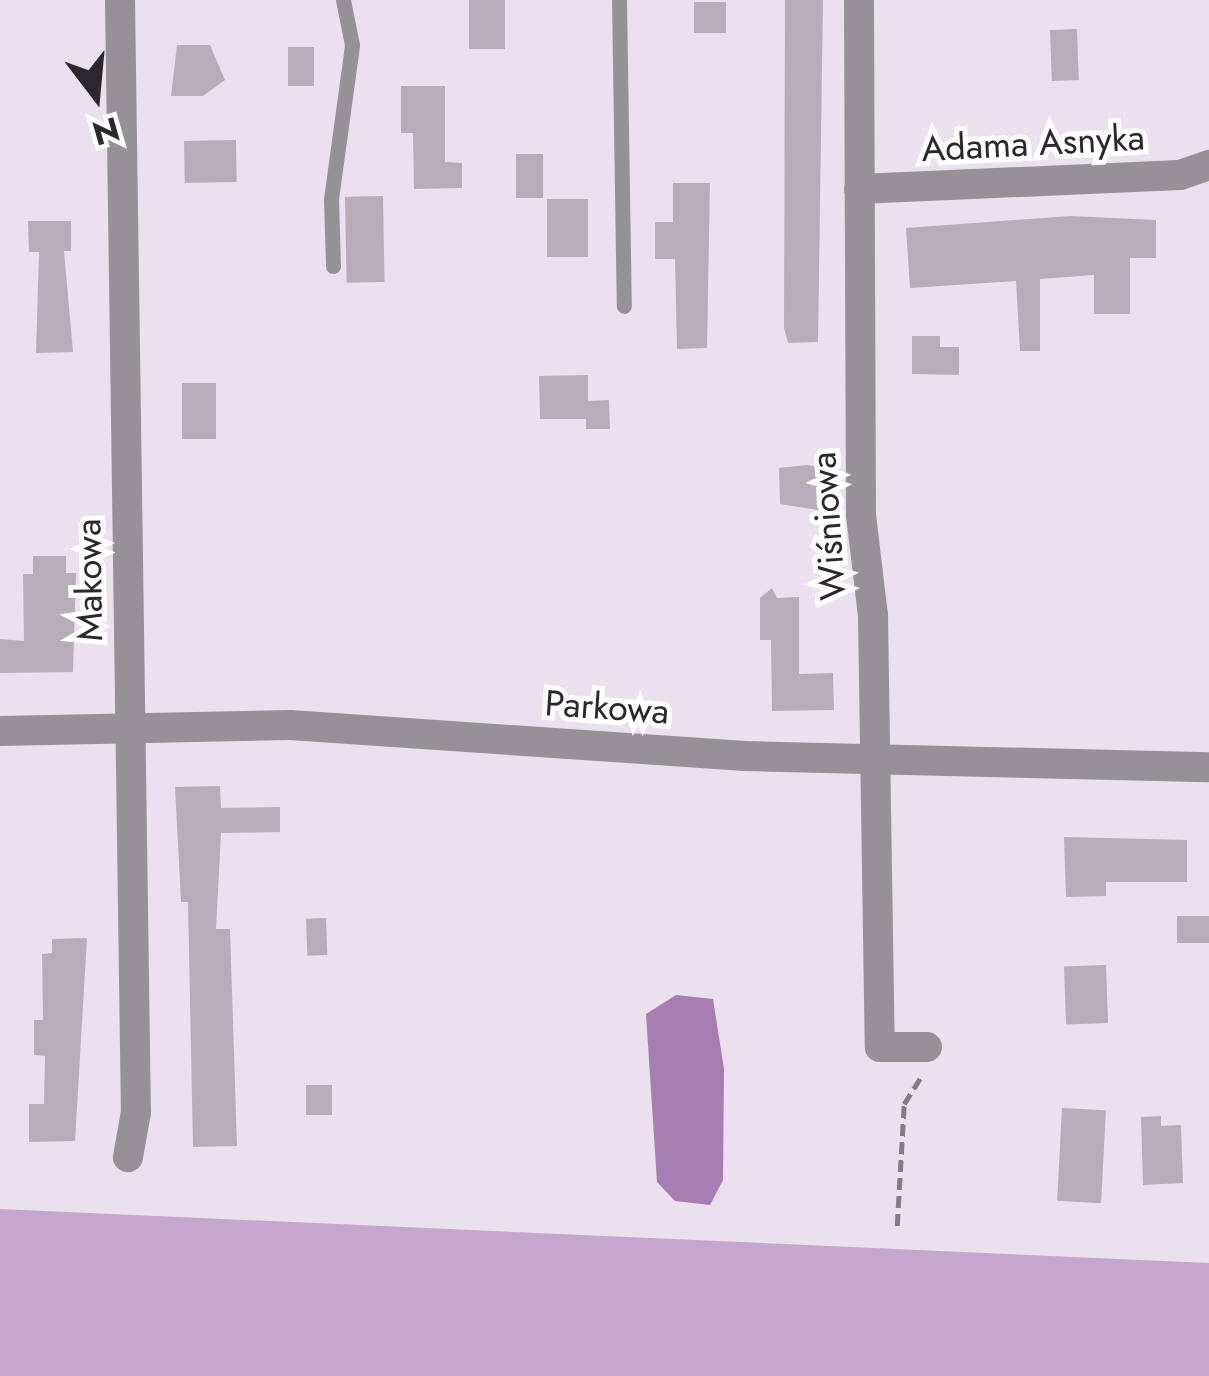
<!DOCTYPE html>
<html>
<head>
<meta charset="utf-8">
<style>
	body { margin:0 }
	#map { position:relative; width:1209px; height:1376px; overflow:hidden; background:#ebe1ee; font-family:Jost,sans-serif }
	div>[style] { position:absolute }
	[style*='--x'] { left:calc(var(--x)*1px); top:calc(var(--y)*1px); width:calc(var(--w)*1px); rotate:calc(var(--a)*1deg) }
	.green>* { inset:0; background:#c5a6cd }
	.water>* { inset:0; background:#a67eb1 }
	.building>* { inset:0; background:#b7adb9; transform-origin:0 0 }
	.path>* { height:4.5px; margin-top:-2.25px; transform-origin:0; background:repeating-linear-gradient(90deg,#827c84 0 12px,transparent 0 18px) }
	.service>* { height:15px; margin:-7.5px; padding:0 7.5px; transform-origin:7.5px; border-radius:7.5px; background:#959196 }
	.minor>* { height:30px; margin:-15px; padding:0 15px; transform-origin:15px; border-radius:15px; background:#959196 }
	span { translate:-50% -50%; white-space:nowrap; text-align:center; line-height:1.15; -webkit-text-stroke:10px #fff; paint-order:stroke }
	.street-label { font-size:36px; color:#2b272c }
	.north { position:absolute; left:36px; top:36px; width:120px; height:120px; -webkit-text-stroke:9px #fff; paint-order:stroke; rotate:164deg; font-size:33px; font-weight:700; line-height:48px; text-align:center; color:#2b272c }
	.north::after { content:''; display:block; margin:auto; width:42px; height:54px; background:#2b272c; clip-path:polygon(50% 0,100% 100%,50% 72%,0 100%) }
</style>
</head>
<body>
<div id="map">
	<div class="green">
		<i style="clip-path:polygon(0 1209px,1209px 1263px,1209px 1376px,0 1376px)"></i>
	</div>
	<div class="water">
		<i style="clip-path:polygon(676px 995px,713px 999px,724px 1069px,723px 1180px,710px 1205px,675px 1201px,657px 1182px,646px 1014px)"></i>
	</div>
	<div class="building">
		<i style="left:469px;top:0;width:36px;height:49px"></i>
		<i style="clip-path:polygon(785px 0,823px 0,818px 342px,788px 343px,784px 328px)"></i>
		<i style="left:694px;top:2px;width:32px;height:31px"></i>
		<i style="left:1077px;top:29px;width:51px;height:27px;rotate:88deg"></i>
		<i style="clip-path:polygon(177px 45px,210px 45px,225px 80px,203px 96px,171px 96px)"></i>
		<i style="left:288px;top:47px;width:26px;height:39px"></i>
		<i style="clip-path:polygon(401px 86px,445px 86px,445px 162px,462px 163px,462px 188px,414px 189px,413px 133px,401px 133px)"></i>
		<i style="left:236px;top:140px;width:42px;height:52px;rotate:89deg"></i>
		<i style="left:516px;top:154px;width:27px;height:44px"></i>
		<i style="clip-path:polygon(673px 183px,710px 183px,707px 348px,677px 349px,675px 259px,655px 259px,655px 222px,673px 222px)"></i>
		<i style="left:383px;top:196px;width:86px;height:38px;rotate:89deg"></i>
		<i style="left:547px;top:199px;width:41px;height:58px"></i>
		<i style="clip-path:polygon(1070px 216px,1156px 220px,1156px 258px,1130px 258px,1130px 314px,1094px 314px,1094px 275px,1040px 279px,1040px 351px,1020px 351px,1016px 281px,910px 288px,906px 228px)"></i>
		<i style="clip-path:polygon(28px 221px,71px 221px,71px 251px,64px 251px,73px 352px,36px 353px,39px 252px,29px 252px)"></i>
		<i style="clip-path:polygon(912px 336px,940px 336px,940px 347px,959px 347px,959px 375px,912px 374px)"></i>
		<i style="clip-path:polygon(588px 375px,588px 401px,609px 400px,610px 429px,586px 429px,586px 419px,540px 419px,539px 376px)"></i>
		<i style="left:182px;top:383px;width:34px;height:56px"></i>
		<i style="clip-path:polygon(807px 465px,824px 468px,824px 511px,780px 504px,779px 468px)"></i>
		<i style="clip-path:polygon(33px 556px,66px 556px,66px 573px,76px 573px,73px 672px,0 673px,0 639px,24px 641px,23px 574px,33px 574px)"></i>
		<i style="clip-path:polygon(772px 588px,777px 598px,799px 597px,799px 674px,833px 673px,834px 710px,772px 711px,771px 640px,760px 640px,760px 598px)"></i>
		<i style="clip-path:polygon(220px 786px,221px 808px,280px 807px,280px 832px,221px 833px,216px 929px,230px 929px,237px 1146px,193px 1147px,188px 902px,181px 902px,175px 787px)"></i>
		<i style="clip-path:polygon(1064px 837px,1187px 840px,1187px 882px,1106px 882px,1106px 896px,1066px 897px)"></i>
		<i style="left:1177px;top:916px;width:32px;height:27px"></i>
		<i style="left:326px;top:918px;width:37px;height:20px;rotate:88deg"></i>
		<i style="clip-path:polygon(87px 938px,75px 1141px,29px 1142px,29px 1104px,44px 1104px,45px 1056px,34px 1055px,34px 1020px,43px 1020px,42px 954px,52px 953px,52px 939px)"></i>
		<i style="left:1106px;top:965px;width:58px;height:42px;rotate:88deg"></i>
		<i style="left:306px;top:1085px;width:26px;height:30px"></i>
		<i style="left:1062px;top:1108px;width:44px;height:93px;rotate:3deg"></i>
		<i style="clip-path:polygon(1161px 1116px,1161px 1126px,1181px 1125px,1183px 1183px,1143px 1185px,1141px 1117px)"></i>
	</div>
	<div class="path">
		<i style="--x:897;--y:1226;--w:122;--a:-86.7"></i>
		<i style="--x:904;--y:1104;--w:34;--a:-58"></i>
	</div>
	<div class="service">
		<i style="--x:619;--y:0;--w:306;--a:89.1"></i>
		<i style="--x:333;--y:266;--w:67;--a:-91.7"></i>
		<i style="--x:331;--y:199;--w:155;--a:-82.2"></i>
		<i style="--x:352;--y:45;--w:46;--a:-101.3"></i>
	</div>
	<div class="minor">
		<i style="--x:120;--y:0;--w:1112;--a:89.18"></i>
		<i style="--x:136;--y:1112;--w:46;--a:100.1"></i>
		<i style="--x:859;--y:0;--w:515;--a:89.78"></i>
		<i style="--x:861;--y:515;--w:102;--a:83.2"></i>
		<i style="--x:873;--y:616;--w:431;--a:89.1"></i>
		<i style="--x:880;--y:1047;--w:47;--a:0"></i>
		<i style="--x:859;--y:189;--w:321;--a:-2.5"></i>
		<i style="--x:1180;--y:175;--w:31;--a:-19"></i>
		<i style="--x:0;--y:731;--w:290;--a:-1.2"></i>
		<i style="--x:290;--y:725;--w:456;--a:3.9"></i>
		<i style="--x:745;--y:756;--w:464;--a:1.4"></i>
	</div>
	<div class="street-label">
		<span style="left:1033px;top:143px;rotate:-3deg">Adama Asnyka</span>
		<span style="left:828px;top:526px;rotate:-94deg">Wiśniowa</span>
		<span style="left:89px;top:580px;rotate:-91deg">Makowa</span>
		<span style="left:607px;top:707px;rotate:4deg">Parkowa</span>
	</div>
	<div class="north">N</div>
</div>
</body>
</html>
